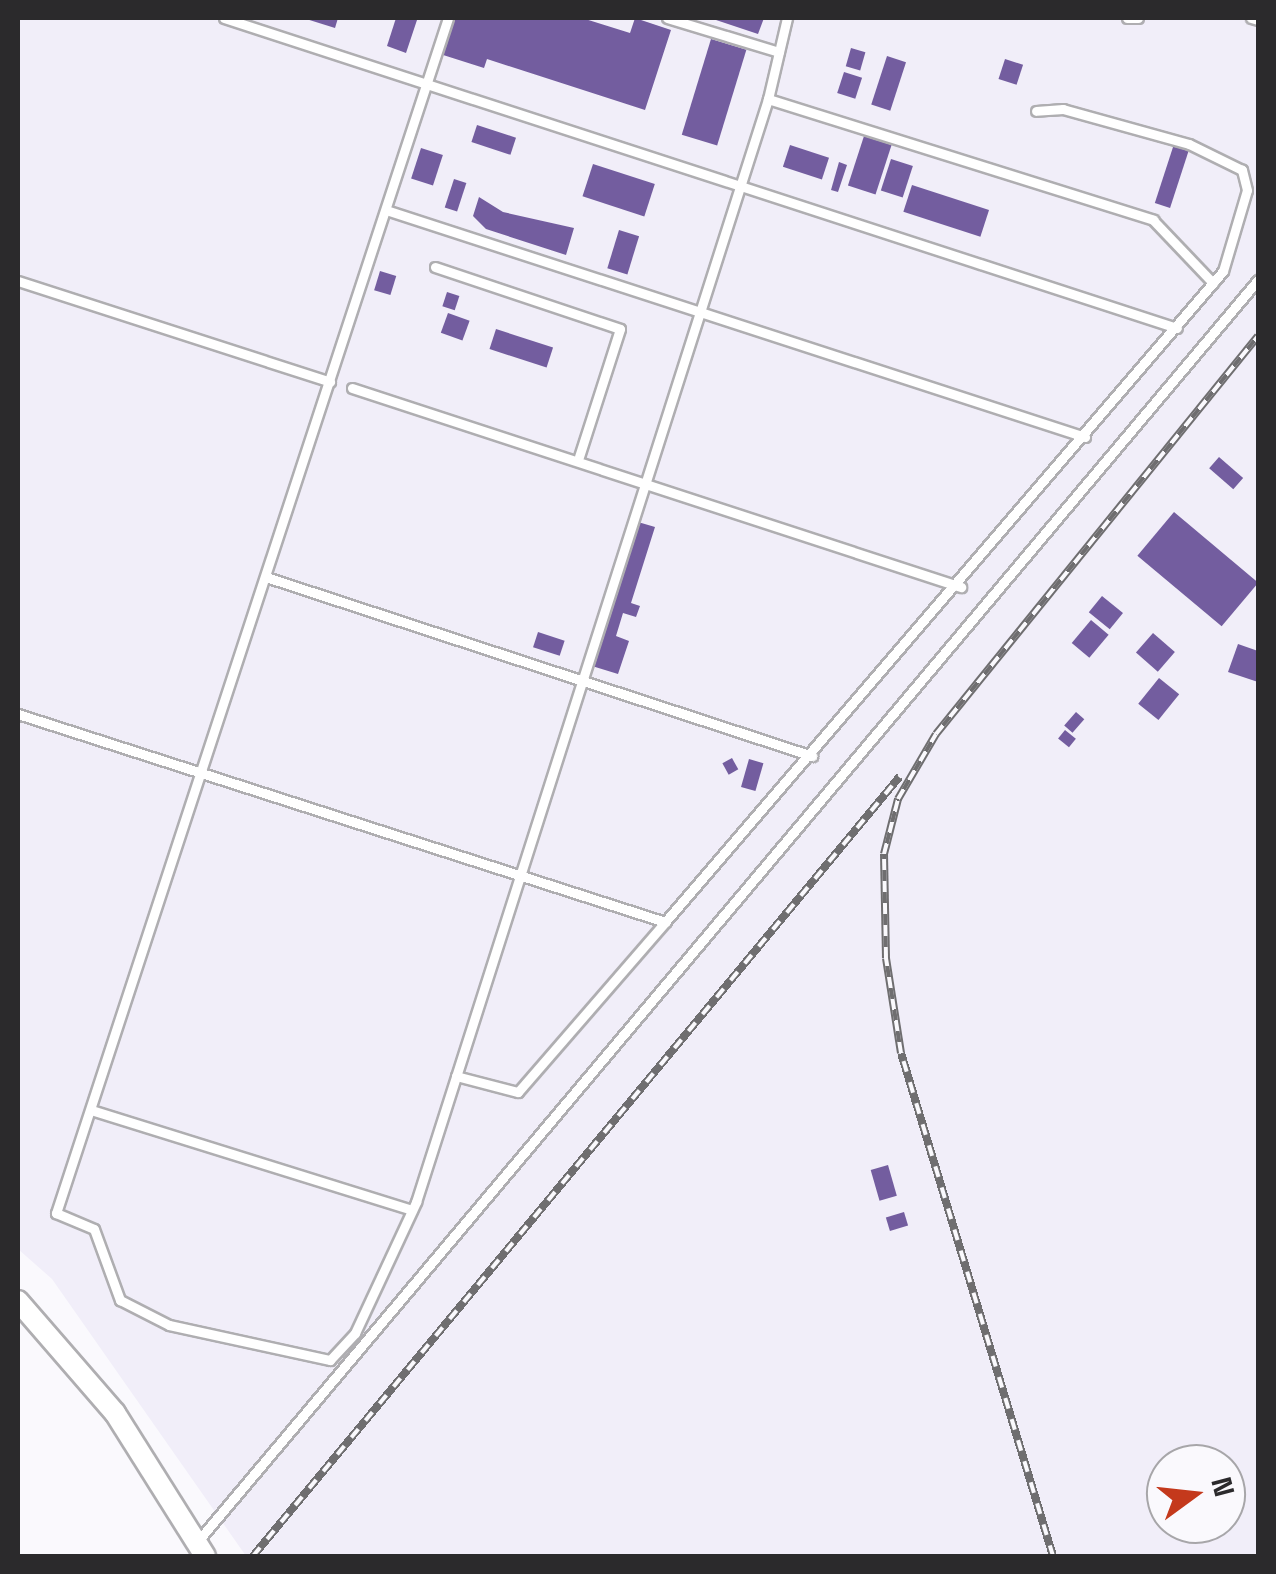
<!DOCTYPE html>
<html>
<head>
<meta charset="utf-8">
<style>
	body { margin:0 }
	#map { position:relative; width:1276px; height:1574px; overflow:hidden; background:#faf9fd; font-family:"Space Grotesk",sans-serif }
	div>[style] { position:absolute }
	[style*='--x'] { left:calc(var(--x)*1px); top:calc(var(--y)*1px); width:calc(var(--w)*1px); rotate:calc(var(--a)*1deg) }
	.built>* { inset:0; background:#f1eef9 }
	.building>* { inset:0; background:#735d9f; transform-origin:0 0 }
	.roads { filter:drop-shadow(2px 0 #afaeb1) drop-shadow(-2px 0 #afaeb1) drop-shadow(0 2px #afaeb1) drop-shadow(0 -2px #afaeb1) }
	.service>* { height:9px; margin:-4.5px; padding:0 4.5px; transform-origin:4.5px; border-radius:4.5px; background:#fff }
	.tertiary>* { height:20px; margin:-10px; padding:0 10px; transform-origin:10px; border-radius:10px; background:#fff }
	.rail>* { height:8px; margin-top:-4px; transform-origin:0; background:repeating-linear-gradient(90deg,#faf9fd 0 11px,#6f6e70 0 22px); box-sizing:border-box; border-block:2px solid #6f6e70 }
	span { translate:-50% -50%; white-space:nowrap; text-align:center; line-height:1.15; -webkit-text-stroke:10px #faf9fd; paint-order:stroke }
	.frame { position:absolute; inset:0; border:20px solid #2b2a2c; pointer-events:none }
	.north { position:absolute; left:1146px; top:1444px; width:100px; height:100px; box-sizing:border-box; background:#faf9fd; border:2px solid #a7a6a9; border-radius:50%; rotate:75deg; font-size:28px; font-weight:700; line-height:40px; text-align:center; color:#2b2a2c }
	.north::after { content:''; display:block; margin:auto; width:35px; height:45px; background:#c4391c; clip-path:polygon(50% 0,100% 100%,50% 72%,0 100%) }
</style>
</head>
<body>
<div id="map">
	<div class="built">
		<i style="clip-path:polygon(evenodd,18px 18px,1258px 18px,1258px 1556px,246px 1556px,52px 1279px,18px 1249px,18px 18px,1166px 1464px,1226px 1464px,1226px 1524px,1166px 1524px,1166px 1464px)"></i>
	</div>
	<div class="building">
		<i style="clip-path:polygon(303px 18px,338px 18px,335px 28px)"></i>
		<i style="clip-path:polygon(396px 18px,417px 20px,406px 53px,387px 46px)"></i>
		<i style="clip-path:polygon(451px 18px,582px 18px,630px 33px,635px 18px,671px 30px,645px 110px,487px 59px,484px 68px,440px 54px)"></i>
		<i style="clip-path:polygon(710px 18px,764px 18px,758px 34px)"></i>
		<i style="left:711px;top:39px;width:37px;height:100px;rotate:17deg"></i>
		<i style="left:851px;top:48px;width:15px;height:19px;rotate:16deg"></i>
		<i style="left:887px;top:56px;width:20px;height:51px;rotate:18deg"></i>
		<i style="left:1005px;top:59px;width:19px;height:21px;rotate:18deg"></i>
		<i style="left:844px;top:72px;width:19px;height:22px;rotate:18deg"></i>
		<i style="left:477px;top:125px;width:41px;height:18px;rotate:18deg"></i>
		<i style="left:864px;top:136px;width:29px;height:52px;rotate:18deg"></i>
		<i style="left:1174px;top:144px;width:16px;height:62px;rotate:18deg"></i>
		<i style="left:790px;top:145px;width:41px;height:23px;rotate:18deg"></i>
		<i style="left:421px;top:148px;width:23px;height:32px;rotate:18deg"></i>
		<i style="left:891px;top:159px;width:23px;height:33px;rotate:18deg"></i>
		<i style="clip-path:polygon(839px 162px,847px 165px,838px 192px,831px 190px)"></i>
		<i style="left:593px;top:164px;width:65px;height:34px;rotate:18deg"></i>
		<i style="left:454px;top:179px;width:13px;height:30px;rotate:18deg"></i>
		<i style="left:912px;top:185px;width:81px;height:28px;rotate:18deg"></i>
		<i style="clip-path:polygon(479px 197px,503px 212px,574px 228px,566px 255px,486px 229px,473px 216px)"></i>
		<i style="left:619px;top:230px;width:21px;height:40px;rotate:17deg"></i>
		<i style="left:380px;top:271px;width:17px;height:20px;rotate:17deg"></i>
		<i style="left:447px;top:292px;width:13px;height:15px;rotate:18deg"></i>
		<i style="left:448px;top:313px;width:23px;height:21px;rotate:20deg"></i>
		<i style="left:496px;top:329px;width:60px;height:21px;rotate:18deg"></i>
		<i style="left:1219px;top:457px;width:32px;height:15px;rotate:41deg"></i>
		<i style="left:1174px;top:512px;width:110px;height:57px;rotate:40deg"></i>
		<i style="clip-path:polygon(638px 522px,655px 527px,631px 603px,640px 606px,636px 617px,623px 613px,616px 636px,629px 641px,618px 674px,592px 666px)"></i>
		<i style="left:1102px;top:596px;width:27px;height:21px;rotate:39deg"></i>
		<i style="left:1091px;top:620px;width:23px;height:30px;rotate:40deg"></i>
		<i style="left:538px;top:632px;width:28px;height:16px;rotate:18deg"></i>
		<i style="left:1153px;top:633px;width:29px;height:26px;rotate:41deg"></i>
		<i style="clip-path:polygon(1238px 644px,1258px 651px,1258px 682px,1228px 672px)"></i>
		<i style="left:1159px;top:678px;width:26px;height:33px;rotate:39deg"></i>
		<i style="left:1076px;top:712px;width:11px;height:18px;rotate:41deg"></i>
		<i style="left:1065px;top:730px;width:14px;height:11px;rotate:39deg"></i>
		<i style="left:732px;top:758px;width:13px;height:11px;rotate:61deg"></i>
		<i style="left:749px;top:759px;width:15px;height:29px;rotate:16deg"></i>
		<i style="left:888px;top:1165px;width:32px;height:18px;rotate:74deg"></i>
		<i style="left:904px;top:1212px;width:14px;height:19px;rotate:73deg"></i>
	</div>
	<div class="roads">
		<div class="service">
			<i style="--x:224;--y:18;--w:1002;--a:18.02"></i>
			<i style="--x:448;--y:18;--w:1258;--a:108.16"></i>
			<i style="--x:56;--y:1213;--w:41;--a:22.8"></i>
			<i style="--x:94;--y:1229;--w:76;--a:69.9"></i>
			<i style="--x:120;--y:1300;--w:55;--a:27"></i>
			<i style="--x:169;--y:1325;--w:165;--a:12.3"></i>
			<i style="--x:330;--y:1360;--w:37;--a:-47"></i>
			<i style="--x:355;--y:1333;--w:145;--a:-65"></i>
			<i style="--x:416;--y:1202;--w:1158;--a:-72.3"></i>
			<i style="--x:667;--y:18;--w:117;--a:16.9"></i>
			<i style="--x:787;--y:18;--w:83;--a:103.2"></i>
			<i style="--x:768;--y:99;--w:404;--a:17.4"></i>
			<i style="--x:1153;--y:220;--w:87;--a:46.4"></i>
			<i style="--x:1127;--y:18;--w:11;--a:0"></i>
			<i style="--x:1251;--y:18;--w:7;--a:16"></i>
			<i style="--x:386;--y:210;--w:735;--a:17.99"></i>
			<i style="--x:435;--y:267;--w:195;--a:18.5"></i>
			<i style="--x:620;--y:329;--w:134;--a:107.8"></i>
			<i style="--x:18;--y:281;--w:328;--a:17.9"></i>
			<i style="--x:352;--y:388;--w:641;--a:18.1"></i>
			<i style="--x:266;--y:577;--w:575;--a:18.15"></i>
			<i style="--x:18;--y:714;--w:680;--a:17.82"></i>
			<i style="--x:665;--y:922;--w:857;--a:-49.4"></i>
			<i style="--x:1223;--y:271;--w:84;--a:-73.5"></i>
			<i style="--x:1247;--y:190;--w:21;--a:-104"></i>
			<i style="--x:1242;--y:170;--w:59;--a:-153.9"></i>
			<i style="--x:1189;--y:144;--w:131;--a:-164.5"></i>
			<i style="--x:1063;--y:109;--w:27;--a:176"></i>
			<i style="--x:456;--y:1076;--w:64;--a:14.5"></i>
			<i style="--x:518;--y:1092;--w:225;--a:-49.1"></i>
			<i style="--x:91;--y:1110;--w:336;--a:17.3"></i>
			<i style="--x:197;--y:1542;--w:1649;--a:-49.95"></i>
		</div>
		<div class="tertiary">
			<i style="--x:18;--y:1301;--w:148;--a:49.1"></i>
			<i style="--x:115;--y:1413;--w:169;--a:57.8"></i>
		</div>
	</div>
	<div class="rail">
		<i style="--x:253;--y:1556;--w:1013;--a:-50.32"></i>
		<i style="--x:1053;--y:1556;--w:525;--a:-106.81"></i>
		<i style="--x:901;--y:1053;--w:96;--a:-99"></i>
		<i style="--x:886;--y:958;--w:104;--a:-91.1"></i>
		<i style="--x:884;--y:854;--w:57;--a:-75.7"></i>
		<i style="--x:898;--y:799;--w:75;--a:-59.7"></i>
		<i style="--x:936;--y:734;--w:512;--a:-51.03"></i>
	</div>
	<div class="frame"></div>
	<div class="north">N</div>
</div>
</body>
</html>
